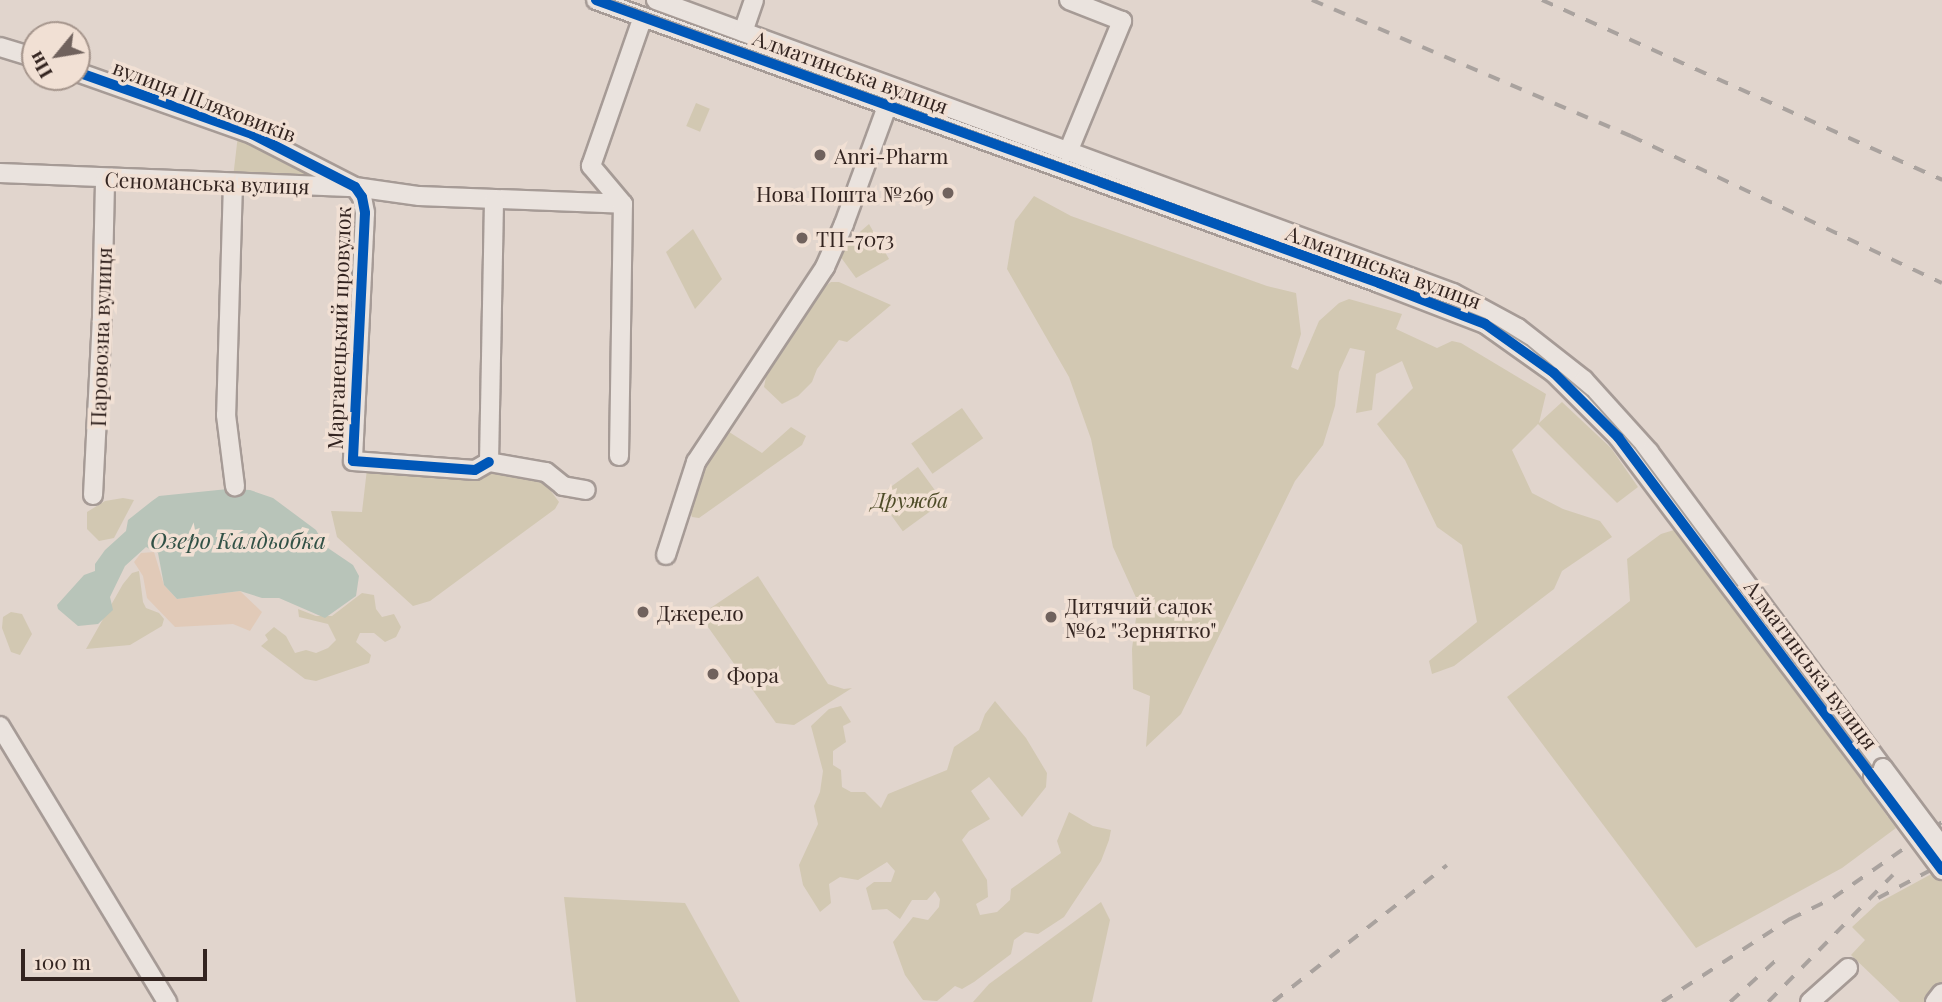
<!DOCTYPE html>
<html>
<head>
<meta charset="utf-8">
<style>
	body { margin:0 }
	#map { position:relative; width:1942px; height:1002px; overflow:hidden; background:#e1d5cd; font-family:"Playfair Display",serif }
	div>[style] { position:absolute }
	[style*='--x'] { left:calc(var(--x)*1px); top:calc(var(--y)*1px); width:calc(var(--w)*1px); rotate:calc(var(--a)*1deg) }
	.green>* { inset:0; background:#d2c8b2; transform-origin:0 0 }
	.sand>* { inset:0; background:#e1cab8 }
	.water>* { inset:0; background:#b8c4b9 }
	.roads { filter:drop-shadow(2px 0 #a69b96) drop-shadow(-2px 0 #a69b96) drop-shadow(0 2px #a69b96) drop-shadow(0 -2px #a69b96) }
	.minor>* { height:18px; margin:-9px; padding:0 9px; transform-origin:9px; border-radius:9px; background:#eae3de }
	.tram>* { height:2px; margin:-1px; padding:0 1px; transform-origin:1px; border-radius:1px; background:#a9a29e }
	.rail>* { height:3.5px; margin-top:-1.75px; transform-origin:0; background:repeating-linear-gradient(90deg,#a9a29e 0 12px,transparent 0 24px) }
	.bridges { filter:drop-shadow(2px 0 #a69b96) drop-shadow(-2px 0 #a69b96) drop-shadow(0 2px #a69b96) drop-shadow(0 -2px #a69b96) }
	.minor-bridge>* { height:18px; margin:-9px; padding:0 9px; transform-origin:9px; border-radius:9px; background:#eae3de }
	.cycleway>* { height:10px; margin:-5px; padding:0 5px; transform-origin:5px; border-radius:5px; background:#0057b8 }
	.dots>* { width:19px; height:19px; translate:-50% -50%; box-sizing:border-box; border:4px solid #f1e0d4; border-radius:50% }
	span { translate:-50% -50%; white-space:nowrap; text-align:center; line-height:1.15; -webkit-text-stroke:7px #f1e0d4; paint-order:stroke }
	.street-label { font-size:21px; color:#332420 }
	.poi-label { font-size:21px; color:#332420 }
	.left { translate:0 -50%; text-align:left }
	.right { translate:-100% -50%; text-align:right }
	.park-label { font-size:21px; color:#4e4c28; font-style:italic }
	.water-label { font-size:23px; color:#315146; font-style:italic }
	.north { position:absolute; left:21px; top:21px; width:70px; height:70px; box-sizing:border-box; background:#f1e0d4; border:2px solid #a5958c; border-radius:50%; rotate:240deg; font-size:19px; font-weight:700; line-height:28px; text-align:center; color:#332420 }
	.north::after { content:''; display:block; margin:auto; width:24px; height:32px; background:#70625d; clip-path:polygon(50% 0,100% 100%,50% 72%,0 100%) }
	.scale { position:absolute; left:21px; top:949px; width:186px; height:32px; box-sizing:border-box; border:4px solid #332420; border-top:0; padding-left:9px; font-size:21px; line-height:24px; white-space:nowrap; color:#332420; -webkit-text-stroke:5px #f1e0d4; paint-order:stroke }
</style>
</head>
<body>
<div id="map">
	<div class="green">
		<i style="left:696px;top:103px;width:15px;height:25px;rotate:23deg"></i>
		<i style="clip-path:polygon(238px 135px,307px 168px,303px 182px,233px 178px)"></i>
		<i style="clip-path:polygon(1034px 196px,1071px 216px,1267px 286px,1296px 293px,1301px 334px,1291px 367px,1298px 370px,1319px 321px,1339px 303px,1349px 299px,1402px 314px,1396px 329px,1437px 348px,1452px 341px,1461px 343px,1546px 394px,1539px 423px,1562px 402px,1611px 448px,1638px 487px,1617px 503px,1538px 424px,1512px 450px,1532px 493px,1563px 509px,1600px 521px,1612px 537px,1562px 571px,1554px 589px,1454px 666px,1432px 674px,1429px 661px,1477px 622px,1462px 545px,1437px 527px,1405px 460px,1377px 424px,1413px 388px,1402px 361px,1376px 374px,1372px 410px,1356px 413px,1365px 351px,1350px 348px,1339px 372px,1335px 406px,1323px 445px,1295px 481px,1181px 714px,1146px 747px,1150px 696px,1133px 689px,1132px 649px,1138px 602px,1113px 547px,1091px 439px,1069px 377px,1007px 269px,1015px 221px)"></i>
		<i style="clip-path:polygon(869px 224px,889px 259px,856px 278px,837px 252px)"></i>
		<i style="clip-path:polygon(693px 229px,722px 279px,695px 309px,666px 252px)"></i>
		<i style="clip-path:polygon(831px 282px,839px 282px,891px 305px,847px 342px,839px 340px,817px 369px,812px 382px,798px 396px,782px 404px,764px 387px,766px 377px,823px 288px)"></i>
		<i style="left:962px;top:408px;width:37px;height:62px;rotate:55deg"></i>
		<i style="clip-path:polygon(791px 427px,806px 436px,802px 445px,699px 518px,692px 517px,689px 509px,703px 470px,726px 430px,762px 453px)"></i>
		<i style="left:918px;top:467px;width:43px;height:50px;rotate:54deg"></i>
		<i style="clip-path:polygon(367px 469px,486px 470px,542px 479px,559px 502px,555px 509px,430px 601px,413px 606px,337px 537px,331px 511px,362px 512px)"></i>
		<i style="clip-path:polygon(123px 498px,134px 500px,114px 538px,99px 541px,87px 529px,87px 512px,105px 501px)"></i>
		<i style="clip-path:polygon(1674px 530px,1685px 540px,1896px 828px,1842px 868px,1696px 948px,1507px 697px,1630px 601px,1627px 559px,1661px 534px)"></i>
		<i style="clip-path:polygon(139px 571px,143px 602px,146px 608px,159px 613px,164px 619px,162px 626px,130px 645px,86px 649px,123px 584px,132px 573px)"></i>
		<i style="clip-path:polygon(758px 576px,828px 684px,844px 689px,852px 688px,794px 725px,776px 723px,708px 627px,709px 609px)"></i>
		<i style="clip-path:polygon(362px 593px,374px 595px,376px 609px,382px 617px,394px 614px,401px 627px,396px 637px,385px 642px,374px 633px,360px 633px,356px 642px,371px 655px,369px 663px,316px 681px,305px 679px,261px 646px,268px 640px,265px 635px,274px 627px,286px 636px,295px 653px,306px 650px,316px 653px,328px 648px,336px 640px,328px 624px,299px 617px,298px 609px,316px 616px,332px 616px)"></i>
		<i style="clip-path:polygon(11px 612px,22px 614px,32px 634px,20px 655px,11px 652px,2px 628px,3px 617px)"></i>
		<i style="clip-path:polygon(995px 701px,1026px 738px,1047px 773px,1046px 787px,1022px 817px,989px 777px,971px 791px,990px 819px,969px 831px,962px 840px,987px 880px,988px 897px,976px 904px,980px 915px,997px 912px,1010px 900px,1011px 889px,1061px 853px,1057px 841px,1069px 812px,1093px 826px,1111px 830px,1109px 840px,1101px 861px,1064px 917px,1038px 934px,1025px 932px,1014px 940px,1011px 954px,974px 982px,962px 989px,955px 986px,937px 1001px,923px 1000px,905px 975px,893px 942px,913px 917px,928px 920px,939px 907px,940px 899px,935px 891px,927px 900px,912px 900px,900px 919px,887px 909px,872px 910px,866px 888px,874px 882px,891px 882px,895px 871px,887px 862px,858px 880px,840px 877px,829px 884px,831px 903px,820px 912px,803px 885px,799px 865px,818px 824px,814px 806px,820px 792px,823px 771px,811px 726px,829px 709px,841px 706px,851px 722px,843px 726px,846px 742px,833px 751px,833px 765px,841px 770px,842px 787px,851px 792px,865px 792px,881px 808px,888px 794px,947px 770px,954px 747px,979px 730px,985px 714px)"></i>
		<i style="clip-path:polygon(1937px 871px,1942px 878px,1942px 982px,1927px 1002px,1900px 1002px,1851px 955px,1865px 940px,1852px 927px,1878px 903px)"></i>
		<i style="clip-path:polygon(564px 897px,685px 903px,740px 1002px,576px 1002px)"></i>
		<i style="clip-path:polygon(1101px 902px,1110px 920px,1092px 1002px,973px 1002px,989px 984px)"></i>
	</div>
	<div class="sand">
		<i style="clip-path:polygon(154px 552px,164px 585px,177px 599px,240px 591px,262px 612px,250px 631px,233px 624px,175px 627px,147px 598px,143px 576px,134px 562px,141px 553px)"></i>
	</div>
	<div class="water">
		<i style="clip-path:polygon(228px 489px,250px 490px,273px 498px,316px 530px,325px 546px,353px 565px,359px 576px,356px 596px,325px 618px,279px 598px,262px 598px,240px 591px,177px 599px,164px 585px,158px 553px,146px 547px,125px 566px,110px 597px,113px 610px,98px 624px,78px 626px,58px 609px,57px 605px,84px 575px,95px 571px,95px 564px,105px 550px,126px 531px,128px 520px,152px 501px,159px 496px)"></i>
	</div>
	<div class="roads">
		<div class="minor">
			<i style="--x:596;--y:0;--w:833;--a:19.87"></i>
			<i style="--x:1379;--y:283;--w:114;--a:21.1"></i>
			<i style="--x:1485;--y:324;--w:85;--a:35.4"></i>
			<i style="--x:1554;--y:373;--w:91;--a:45"></i>
			<i style="--x:1618;--y:437;--w:425;--a:53.1"></i>
			<i style="--x:656;--y:0;--w:849;--a:20.18"></i>
			<i style="--x:1453;--y:293;--w:74;--a:28.3"></i>
			<i style="--x:1518;--y:328;--w:84;--a:38.2"></i>
			<i style="--x:1584;--y:380;--w:97;--a:47.9"></i>
			<i style="--x:1649;--y:452;--w:393;--a:53.5"></i>
			<i style="--x:743;--y:32;--w:34;--a:-71"></i>
			<i style="--x:0;--y:47;--w:37;--a:17"></i>
			<i style="--x:77;--y:72;--w:186;--a:19.5"></i>
			<i style="--x:252;--y:134;--w:116;--a:27.2"></i>
			<i style="--x:355;--y:187;--w:12;--a:55"></i>
			<i style="--x:362;--y:197;--w:16;--a:79"></i>
			<i style="--x:365;--y:213;--w:248;--a:92.8"></i>
			<i style="--x:353;--y:461;--w:122;--a:4.2"></i>
			<i style="--x:475;--y:470;--w:16;--a:-30"></i>
			<i style="--x:1068;--y:152;--w:142;--a:-67.6"></i>
			<i style="--x:1122;--y:21;--w:57;--a:-158.4"></i>
			<i style="--x:0;--y:173;--w:355;--a:2.3"></i>
			<i style="--x:355;--y:187;--w:65;--a:8"></i>
			<i style="--x:419;--y:196;--w:204;--a:2.2"></i>
			<i style="--x:233;--y:183;--w:232;--a:91.7"></i>
			<i style="--x:226;--y:415;--w:72;--a:82.8"></i>
			<i style="--x:619;--y:456;--w:252;--a:-89.1"></i>
			<i style="--x:623;--y:204;--w:50;--a:-130.1"></i>
			<i style="--x:591;--y:166;--w:158;--a:-70.8"></i>
			<i style="--x:489;--y:462;--w:262;--a:-88.9"></i>
			<i style="--x:489;--y:462;--w:58;--a:10"></i>
			<i style="--x:546;--y:472;--w:22;--a:39"></i>
			<i style="--x:563;--y:486;--w:23;--a:10"></i>
			<i style="--x:93;--y:495;--w:180;--a:-87.1"></i>
			<i style="--x:102;--y:315;--w:136;--a:-88.7"></i>
			<i style="--x:666;--y:555;--w:98;--a:-72.1"></i>
			<i style="--x:696;--y:462;--w:234;--a:-56.5"></i>
			<i style="--x:825;--y:267;--w:47;--a:-66.2"></i>
			<i style="--x:844;--y:224;--w:128;--a:-69.9"></i>
			<i style="--x:0;--y:726;--w:323;--a:58.8"></i>
			<i style="--x:1810;--y:1002;--w:51;--a:-41.8"></i>
			<i style="--x:1935;--y:1002;--w:11;--a:-52"></i>
		</div>
	</div>
	<div class="tram">
		<i style="--x:612;--y:0;--w:893;--a:19.98"></i>
		<i style="--x:1451;--y:305;--w:37;--a:22"></i>
		<i style="--x:1485;--y:319;--w:49;--a:31.8"></i>
		<i style="--x:1527;--y:345;--w:80;--a:39.9"></i>
		<i style="--x:1588;--y:396;--w:70;--a:47.9"></i>
		<i style="--x:1635;--y:448;--w:515;--a:53.38"></i>
	</div>
	<div class="rail">
		<i style="--x:1312;--y:0;--w:347;--a:23.1"></i>
		<i style="--x:1631;--y:136;--w:344;--a:25.3"></i>
		<i style="--x:1542;--y:0;--w:439;--a:24.2"></i>
		<i style="--x:1878;--y:898;--w:72;--a:-28"></i>
		<i style="--x:1273;--y:1002;--w:221;--a:-38.2"></i>
		<i style="--x:1662;--y:1002;--w:153;--a:-33"></i>
		<i style="--x:1790;--y:919;--w:48;--a:-26"></i>
		<i style="--x:1833;--y:898;--w:133;--a:-34.9"></i>
		<i style="--x:1730;--y:1002;--w:61;--a:-42.3"></i>
		<i style="--x:1768;--y:1002;--w:178;--a:-45.5"></i>
	</div>
	<div class="bridges">
		<div class="minor-bridge">
			<i style="--x:1883;--y:768;--w:99;--a:53.2"></i>
			<i style="--x:1873;--y:777;--w:116;--a:53.4"></i>
		</div>
	</div>
	<div class="cycleway">
		<i style="--x:596;--y:0;--w:833;--a:19.87"></i>
		<i style="--x:1379;--y:283;--w:114;--a:21.1"></i>
		<i style="--x:1485;--y:324;--w:85;--a:35.4"></i>
		<i style="--x:1554;--y:373;--w:91;--a:45"></i>
		<i style="--x:1618;--y:437;--w:541;--a:53.19"></i>
		<i style="--x:77;--y:72;--w:186;--a:19.5"></i>
		<i style="--x:252;--y:134;--w:116;--a:27.2"></i>
		<i style="--x:355;--y:187;--w:12;--a:55"></i>
		<i style="--x:362;--y:197;--w:16;--a:79"></i>
		<i style="--x:365;--y:213;--w:248;--a:92.8"></i>
		<i style="--x:353;--y:461;--w:122;--a:4.2"></i>
		<i style="--x:475;--y:470;--w:16;--a:-30"></i>
	</div>
	<div class="dots">
		<i style="left:820px;top:155px;background:#70625d"></i>
		<i style="left:948px;top:193px;background:#70625d"></i>
		<i style="left:802px;top:238px;background:#70625d"></i>
		<i style="left:643px;top:612px;background:#70625d"></i>
		<i style="left:1051px;top:617px;background:#70625d"></i>
		<i style="left:713px;top:674px;background:#70625d"></i>
	</div>
	<div class="street-label">
		<span style="left:851px;top:71px;rotate:20deg">Алматинська вулиця</span>
		<span style="left:205px;top:100px;rotate:21deg">вулиця Шляховиків</span>
		<span style="left:207px;top:182px;rotate:2deg">Сеноманська вулиця</span>
		<span style="left:1384px;top:266px;rotate:20deg">Алматинська вулиця</span>
		<span style="left:338px;top:328px;rotate:-88deg">Марганецький провулок</span>
		<span style="left:100px;top:337px;rotate:-88deg">Паровозна вулиця</span>
		<span style="left:1812px;top:664px;rotate:53deg">Алматинська вулиця</span>
	</div>
	<div class="poi-label">
		<span class="left" style="left:834px;top:155px">Anri-Pharm</span>
		<span class="right" style="left:934px;top:193px">Нова Пошта №269</span>
		<span class="left" style="left:816px;top:238px">ТП-7073</span>
		<span class="left" style="left:1065px;top:617px">Дитячий садок<br>№62 "Зернятко"</span>
		<span class="left" style="left:657px;top:612px">Джерело</span>
		<span class="left" style="left:727px;top:674px">Фора</span>
	</div>
	<div class="park-label">
		<span style="left:910px;top:499px">Дружба</span>
	</div>
	<div class="water-label">
		<span style="left:238px;top:540px">Озеро Калдьобка</span>
	</div>
	<div class="north">Пн</div>
	<div class="scale">100 m</div>
</div>
</body>
</html>
